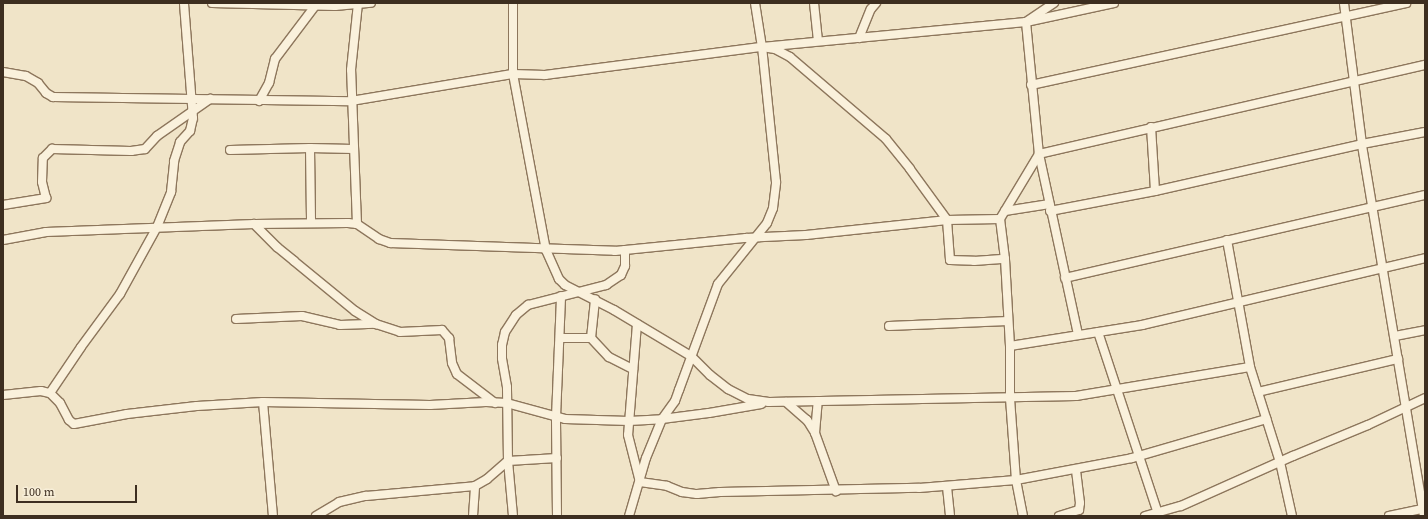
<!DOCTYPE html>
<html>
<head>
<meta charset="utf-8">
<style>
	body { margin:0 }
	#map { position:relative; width:1428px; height:519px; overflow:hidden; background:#f0e4c8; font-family:"Source Serif 4",serif }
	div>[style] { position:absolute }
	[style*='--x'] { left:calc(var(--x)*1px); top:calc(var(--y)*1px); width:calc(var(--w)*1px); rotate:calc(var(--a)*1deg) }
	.roads { filter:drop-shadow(1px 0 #8d765c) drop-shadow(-1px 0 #8d765c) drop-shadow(0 1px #8d765c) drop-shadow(0 -1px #8d765c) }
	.minor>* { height:8px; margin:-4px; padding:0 4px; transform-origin:4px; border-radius:4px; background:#faf1dc }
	span { translate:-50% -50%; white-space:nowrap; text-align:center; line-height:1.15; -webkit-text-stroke:3.5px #f7eed8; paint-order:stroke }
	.frame { position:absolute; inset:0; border:4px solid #3d2e20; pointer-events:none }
	.scale { position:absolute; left:16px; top:485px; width:121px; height:18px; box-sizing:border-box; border:2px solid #3d2e20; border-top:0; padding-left:5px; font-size:12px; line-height:14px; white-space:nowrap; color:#3d2e20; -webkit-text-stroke:3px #f7eed8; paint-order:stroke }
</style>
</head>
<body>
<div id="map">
	<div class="roads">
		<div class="minor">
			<i style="--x:212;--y:3;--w:123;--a:1.4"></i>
			<i style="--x:335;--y:6;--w:36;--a:-5"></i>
			<i style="--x:513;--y:3;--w:71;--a:90"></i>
			<i style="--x:513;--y:74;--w:179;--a:79.4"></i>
			<i style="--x:546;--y:250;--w:32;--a:66"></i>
			<i style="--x:559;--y:279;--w:8;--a:45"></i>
			<i style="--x:565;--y:285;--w:55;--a:27"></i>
			<i style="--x:614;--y:310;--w:90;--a:30.9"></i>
			<i style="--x:691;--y:356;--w:27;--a:45"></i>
			<i style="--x:710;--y:375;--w:23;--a:38"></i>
			<i style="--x:728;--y:389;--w:22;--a:27"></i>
			<i style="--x:748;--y:399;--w:21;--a:8"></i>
			<i style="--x:769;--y:402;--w:307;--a:-1.1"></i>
			<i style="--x:1076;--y:396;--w:176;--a:-9.5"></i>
			<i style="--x:755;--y:3;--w:45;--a:81"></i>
			<i style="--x:762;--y:47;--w:13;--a:9"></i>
			<i style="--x:775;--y:49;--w:17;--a:28"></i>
			<i style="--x:790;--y:57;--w:126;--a:40.5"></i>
			<i style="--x:886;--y:139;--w:38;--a:51"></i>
			<i style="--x:910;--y:169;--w:63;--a:54"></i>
			<i style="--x:947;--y:220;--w:40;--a:85.7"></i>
			<i style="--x:950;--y:260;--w:24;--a:2"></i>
			<i style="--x:974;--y:261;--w:31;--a:-4"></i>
			<i style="--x:814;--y:3;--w:38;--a:84"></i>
			<i style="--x:1054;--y:3;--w:34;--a:146"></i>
			<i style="--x:1026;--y:22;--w:133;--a:84.4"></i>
			<i style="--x:1039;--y:154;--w:185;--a:77.8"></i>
			<i style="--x:859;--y:38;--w:31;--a:-68"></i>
			<i style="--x:871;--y:9;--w:8;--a:-50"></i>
			<i style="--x:3;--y:72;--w:23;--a:10"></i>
			<i style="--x:26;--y:76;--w:14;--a:30"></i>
			<i style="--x:38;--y:83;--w:13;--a:51"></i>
			<i style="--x:46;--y:93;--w:8;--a:30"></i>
			<i style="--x:53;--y:97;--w:298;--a:0.8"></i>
			<i style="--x:351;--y:101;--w:164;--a:-9.5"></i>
			<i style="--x:513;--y:74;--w:32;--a:2"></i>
			<i style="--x:545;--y:75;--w:219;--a:-7.4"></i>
			<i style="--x:762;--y:47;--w:265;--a:-5.4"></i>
			<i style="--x:1026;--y:22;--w:90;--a:-12.2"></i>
			<i style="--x:1031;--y:85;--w:384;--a:-12.3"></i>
			<i style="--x:259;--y:101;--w:21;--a:-61"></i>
			<i style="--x:269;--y:83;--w:25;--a:-76"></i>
			<i style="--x:275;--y:59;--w:66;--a:-53"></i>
			<i style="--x:1151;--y:127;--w:64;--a:86.4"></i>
			<i style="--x:310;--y:148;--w:43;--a:1.3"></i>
			<i style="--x:230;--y:150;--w:80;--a:-1.4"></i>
			<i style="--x:310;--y:148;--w:75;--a:89.2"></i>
			<i style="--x:3;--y:205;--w:44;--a:-9.2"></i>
			<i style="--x:46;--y:198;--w:16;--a:-104"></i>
			<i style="--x:42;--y:182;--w:24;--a:-88"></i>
			<i style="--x:43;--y:158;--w:13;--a:-45"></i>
			<i style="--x:52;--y:149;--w:79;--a:1.5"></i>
			<i style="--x:131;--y:151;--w:14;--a:-8"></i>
			<i style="--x:145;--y:149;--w:18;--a:-47"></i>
			<i style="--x:157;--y:136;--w:65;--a:-34.9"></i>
			<i style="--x:1005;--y:211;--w:45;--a:-9"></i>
			<i style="--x:1050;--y:211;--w:107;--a:-10.8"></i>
			<i style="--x:1155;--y:191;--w:212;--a:-12.8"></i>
			<i style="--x:1362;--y:144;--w:142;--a:-97.3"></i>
			<i style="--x:254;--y:224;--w:33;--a:45"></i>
			<i style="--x:277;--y:247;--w:22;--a:39"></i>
			<i style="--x:294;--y:261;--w:79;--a:39.3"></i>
			<i style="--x:355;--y:311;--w:25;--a:32"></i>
			<i style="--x:376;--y:324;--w:25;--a:18"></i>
			<i style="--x:400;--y:332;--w:42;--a:-2.7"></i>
			<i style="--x:442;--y:330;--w:11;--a:49"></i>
			<i style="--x:449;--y:338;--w:25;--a:83"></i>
			<i style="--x:452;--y:363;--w:12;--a:66"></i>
			<i style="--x:457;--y:374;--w:48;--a:37.3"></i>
			<i style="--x:357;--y:224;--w:154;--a:-92.2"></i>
			<i style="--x:351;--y:70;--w:67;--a:-84"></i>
			<i style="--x:3;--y:240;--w:44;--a:-10.5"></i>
			<i style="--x:46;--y:232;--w:208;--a:-2.2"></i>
			<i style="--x:254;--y:224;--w:94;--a:-0.6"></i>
			<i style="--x:348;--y:223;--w:9;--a:6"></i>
			<i style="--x:357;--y:224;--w:27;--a:34"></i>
			<i style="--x:379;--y:239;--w:12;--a:20"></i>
			<i style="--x:390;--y:243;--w:225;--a:2"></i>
			<i style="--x:615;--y:251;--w:132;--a:-5.7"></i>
			<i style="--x:746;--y:238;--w:60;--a:-2.9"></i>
			<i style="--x:806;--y:235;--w:142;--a:-6.1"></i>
			<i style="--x:947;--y:220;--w:53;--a:-1.1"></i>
			<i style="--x:1227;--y:240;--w:129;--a:79.7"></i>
			<i style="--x:1250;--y:367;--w:100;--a:72.5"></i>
			<i style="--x:1280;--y:462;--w:55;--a:77.5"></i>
			<i style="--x:1065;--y:278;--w:369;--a:-13"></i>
			<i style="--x:236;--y:319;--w:66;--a:-2.6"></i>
			<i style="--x:302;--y:316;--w:39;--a:13"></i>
			<i style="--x:340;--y:325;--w:35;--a:-2"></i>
			<i style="--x:637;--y:324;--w:111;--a:94.6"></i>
			<i style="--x:628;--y:435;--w:49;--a:75.7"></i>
			<i style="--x:640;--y:482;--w:27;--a:8"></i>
			<i style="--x:667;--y:486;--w:16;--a:22"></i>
			<i style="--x:682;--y:492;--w:15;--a:8"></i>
			<i style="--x:697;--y:494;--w:23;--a:-5"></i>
			<i style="--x:720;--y:492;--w:199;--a:-1.2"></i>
			<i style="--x:919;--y:488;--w:97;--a:-4.7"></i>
			<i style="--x:1016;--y:480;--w:118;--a:-10.7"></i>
			<i style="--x:1132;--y:458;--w:140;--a:-16.2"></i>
			<i style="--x:889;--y:326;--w:119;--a:-2.4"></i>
			<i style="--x:1098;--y:332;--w:194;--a:71.7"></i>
			<i style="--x:1395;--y:336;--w:31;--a:-11"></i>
			<i style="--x:560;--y:338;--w:31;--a:0"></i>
			<i style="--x:591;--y:338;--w:26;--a:47"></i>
			<i style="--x:609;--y:357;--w:27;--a:27"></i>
			<i style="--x:591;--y:338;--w:39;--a:-84"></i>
			<i style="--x:1010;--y:346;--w:134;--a:-9"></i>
			<i style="--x:1142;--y:325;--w:291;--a:-13.3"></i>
			<i style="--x:1258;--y:392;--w:144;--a:-13.3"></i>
			<i style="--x:50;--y:393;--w:55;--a:-56"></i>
			<i style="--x:81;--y:347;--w:66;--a:-53.7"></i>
			<i style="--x:120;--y:294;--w:77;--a:-61.1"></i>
			<i style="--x:157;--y:227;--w:38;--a:-68"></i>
			<i style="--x:171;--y:192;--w:31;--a:-84"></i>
			<i style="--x:174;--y:161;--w:20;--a:-72"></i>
			<i style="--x:180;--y:142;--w:15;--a:-48"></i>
			<i style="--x:190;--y:131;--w:13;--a:-77"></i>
			<i style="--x:193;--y:118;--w:115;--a:-94.5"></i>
			<i style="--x:3;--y:395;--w:38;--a:-6"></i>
			<i style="--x:41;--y:391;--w:9;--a:13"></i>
			<i style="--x:50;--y:393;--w:14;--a:45"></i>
			<i style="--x:60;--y:403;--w:19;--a:62"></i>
			<i style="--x:69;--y:420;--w:6;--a:39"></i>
			<i style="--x:74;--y:424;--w:54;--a:-10.7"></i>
			<i style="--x:127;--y:414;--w:70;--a:-6.5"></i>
			<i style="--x:197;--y:406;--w:66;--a:-3.5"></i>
			<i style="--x:263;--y:402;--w:167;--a:1"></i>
			<i style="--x:430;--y:405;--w:56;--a:-3.1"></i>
			<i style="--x:486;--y:402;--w:21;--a:3"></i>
			<i style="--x:507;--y:403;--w:60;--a:15.4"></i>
			<i style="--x:565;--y:419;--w:64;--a:1.8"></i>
			<i style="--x:629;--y:421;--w:33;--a:-3"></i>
			<i style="--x:662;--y:419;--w:47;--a:-7.3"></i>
			<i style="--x:709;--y:413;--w:53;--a:-9.8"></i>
			<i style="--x:263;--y:402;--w:114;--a:85"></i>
			<i style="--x:786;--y:402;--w:28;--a:41"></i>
			<i style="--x:807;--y:420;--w:15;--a:58"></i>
			<i style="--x:815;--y:433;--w:62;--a:70.1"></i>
			<i style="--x:815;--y:433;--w:32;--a:-85"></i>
			<i style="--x:947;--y:487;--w:29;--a:84"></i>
			<i style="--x:316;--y:516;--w:27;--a:-31"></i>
			<i style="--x:339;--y:502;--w:28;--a:-13"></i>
			<i style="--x:366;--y:496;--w:109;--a:-5.2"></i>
			<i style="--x:475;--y:486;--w:14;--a:-30"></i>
			<i style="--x:487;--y:479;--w:28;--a:-41"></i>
			<i style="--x:508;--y:461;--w:49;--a:-3.5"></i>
			<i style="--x:473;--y:516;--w:30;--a:-86"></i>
			<i style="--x:513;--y:516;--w:55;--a:-95.2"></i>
			<i style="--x:508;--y:461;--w:74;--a:-90.8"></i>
			<i style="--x:507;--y:387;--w:29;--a:-100"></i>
			<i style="--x:502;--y:358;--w:13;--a:-90"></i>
			<i style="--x:502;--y:345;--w:13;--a:-77"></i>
			<i style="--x:505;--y:332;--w:20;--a:-57"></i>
			<i style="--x:516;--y:315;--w:16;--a:-40"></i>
			<i style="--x:528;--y:305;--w:81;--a:-14.4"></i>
			<i style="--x:606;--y:285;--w:18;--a:-34"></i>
			<i style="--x:621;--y:275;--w:10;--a:-66"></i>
			<i style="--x:625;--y:266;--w:16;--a:-90"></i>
			<i style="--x:557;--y:516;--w:99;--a:-90.6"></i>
			<i style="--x:556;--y:417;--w:121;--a:-87.6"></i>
			<i style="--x:629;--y:516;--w:60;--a:-73.7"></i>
			<i style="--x:646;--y:458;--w:42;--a:-67.7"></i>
			<i style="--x:662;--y:419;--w:22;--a:-54"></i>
			<i style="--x:675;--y:401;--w:12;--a:-70"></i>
			<i style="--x:679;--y:390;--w:113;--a:-69.8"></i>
			<i style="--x:718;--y:284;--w:78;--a:-51.2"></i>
			<i style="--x:767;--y:223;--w:16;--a:-68"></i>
			<i style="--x:773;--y:208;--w:26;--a:-83"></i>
			<i style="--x:776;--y:182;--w:136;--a:-95.9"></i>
			<i style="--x:1023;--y:516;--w:37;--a:-101"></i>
			<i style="--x:1016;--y:480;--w:81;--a:-94.2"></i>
			<i style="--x:1010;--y:399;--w:53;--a:-90"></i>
			<i style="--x:1010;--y:346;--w:87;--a:-93.3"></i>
			<i style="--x:1005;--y:259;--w:40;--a:-97.1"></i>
			<i style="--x:1000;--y:219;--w:76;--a:-59"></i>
			<i style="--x:1039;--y:154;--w:396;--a:-13"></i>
			<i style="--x:1059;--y:516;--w:21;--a:-17"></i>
			<i style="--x:1079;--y:510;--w:7;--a:-82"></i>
			<i style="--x:1080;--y:503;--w:34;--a:-97"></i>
			<i style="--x:1145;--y:516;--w:37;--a:-16"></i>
			<i style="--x:1181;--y:506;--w:123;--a:-24.1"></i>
			<i style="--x:1293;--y:456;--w:81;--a:-22.5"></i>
			<i style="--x:1368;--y:425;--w:63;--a:-25.3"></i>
			<i style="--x:1389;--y:516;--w:34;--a:-12"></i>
			<i style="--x:1422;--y:509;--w:4;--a:-76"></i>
			<i style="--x:1424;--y:516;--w:377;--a:-99.5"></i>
			<i style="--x:1362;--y:144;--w:64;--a:-10.8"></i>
		</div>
	</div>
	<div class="frame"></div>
	<div class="scale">100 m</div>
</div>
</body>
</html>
